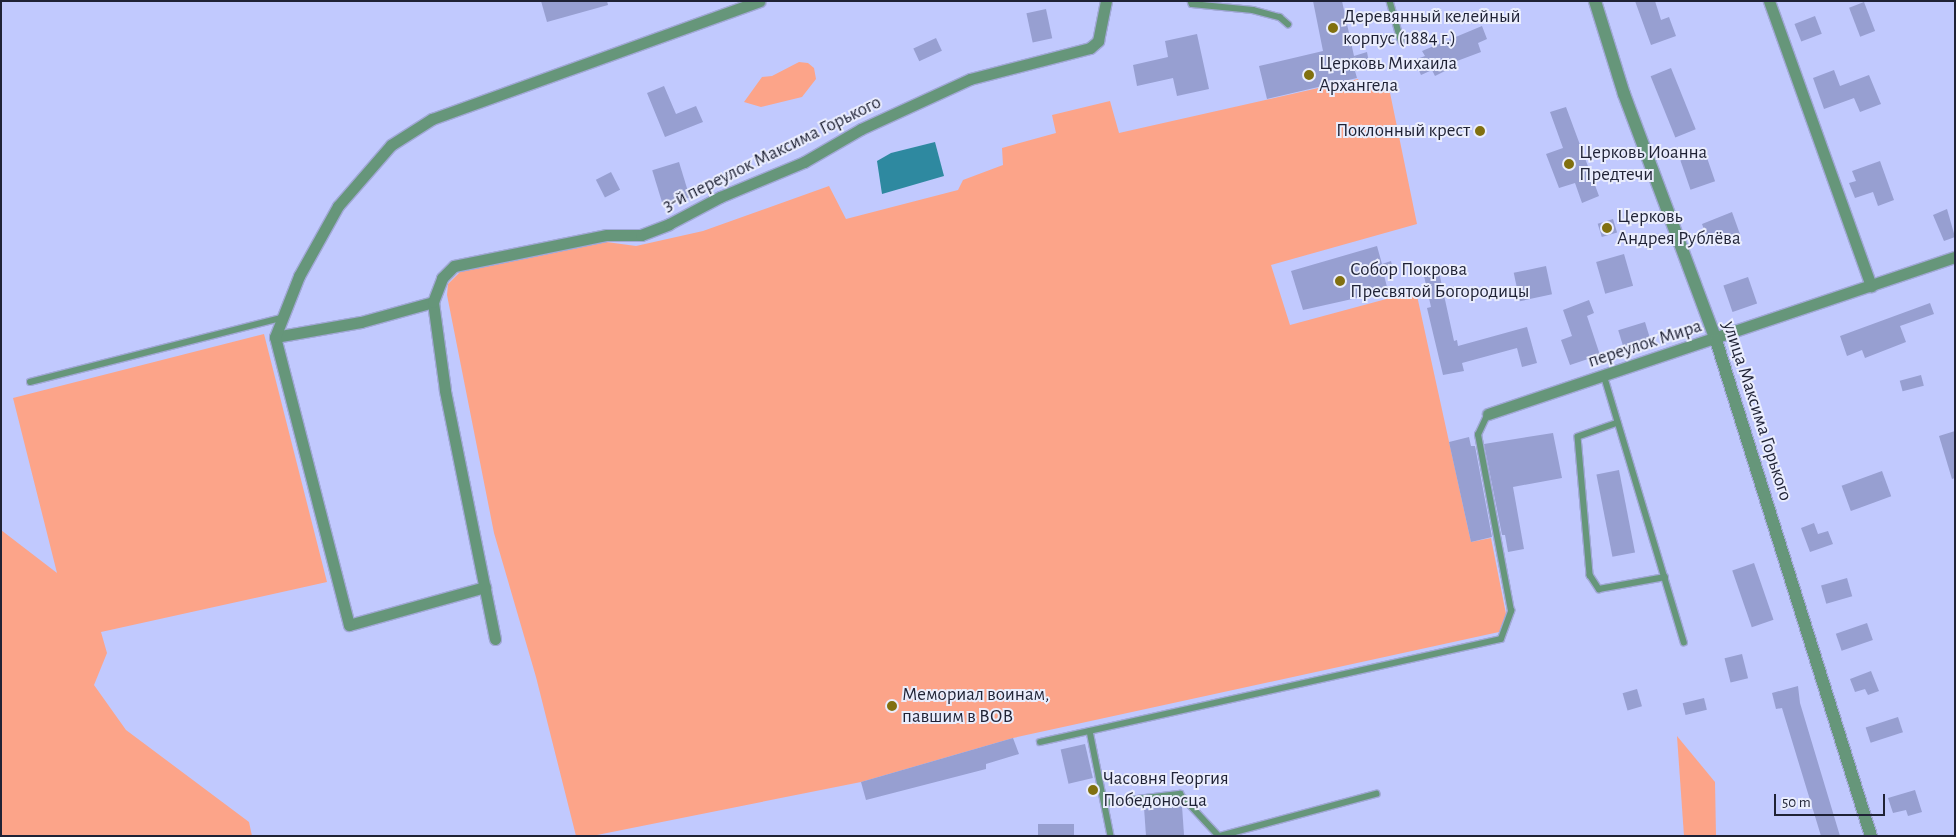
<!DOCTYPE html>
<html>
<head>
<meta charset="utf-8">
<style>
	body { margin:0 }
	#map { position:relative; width:1956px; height:837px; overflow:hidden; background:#c1c9fe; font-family:"Alegreya Sans",sans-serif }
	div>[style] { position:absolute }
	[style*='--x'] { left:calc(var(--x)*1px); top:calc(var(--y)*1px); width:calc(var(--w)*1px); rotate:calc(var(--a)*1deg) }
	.green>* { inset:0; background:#fca489 }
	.water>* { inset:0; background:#2e89a0 }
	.building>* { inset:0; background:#979fd1; transform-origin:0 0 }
	.roads { filter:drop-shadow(1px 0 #a1a8d6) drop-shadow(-1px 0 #a1a8d6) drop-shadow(0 1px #a1a8d6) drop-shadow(0 -1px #a1a8d6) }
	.service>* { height:5.5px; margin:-2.75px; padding:0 2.75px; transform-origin:2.75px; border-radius:2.75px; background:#66967a }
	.minor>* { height:11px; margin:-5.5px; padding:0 5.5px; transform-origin:5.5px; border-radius:5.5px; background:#66967a }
	.tertiary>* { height:12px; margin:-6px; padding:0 6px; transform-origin:6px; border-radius:6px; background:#66967a }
	.dots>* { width:14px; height:14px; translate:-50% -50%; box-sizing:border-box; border:2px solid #eaedfd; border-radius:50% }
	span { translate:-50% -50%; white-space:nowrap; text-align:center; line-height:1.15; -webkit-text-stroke:4px #eaedfd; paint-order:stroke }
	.poi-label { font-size:19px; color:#1f2235 }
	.left { translate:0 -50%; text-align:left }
	.right { translate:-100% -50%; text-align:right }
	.street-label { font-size:19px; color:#1f2235 }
	.frame { position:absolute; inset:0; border:2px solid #1f2235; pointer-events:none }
	.scale { position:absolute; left:1774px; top:794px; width:111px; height:22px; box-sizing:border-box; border:2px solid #1f2235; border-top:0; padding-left:6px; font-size:15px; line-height:18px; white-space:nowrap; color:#1f2235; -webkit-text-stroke:4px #eaedfd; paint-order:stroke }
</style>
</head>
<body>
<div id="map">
	<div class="green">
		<i style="clip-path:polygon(799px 62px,808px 63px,814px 68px,816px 79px,802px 97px,761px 107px,744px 102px,762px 77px,772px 76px)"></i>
		<i style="clip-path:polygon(1358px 79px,1361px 88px,1388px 83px,1417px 224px,1271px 265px,1290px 325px,1416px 291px,1471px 542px,1491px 538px,1506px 614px,1499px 632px,1013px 738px,861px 782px,592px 836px,576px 836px,536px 677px,494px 533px,447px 295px,448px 284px,460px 272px,599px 241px,636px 246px,703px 231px,829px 186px,846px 219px,958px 190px,963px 180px,1003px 165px,1002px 148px,1056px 133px,1052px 115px,1110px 101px,1119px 133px)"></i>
		<i style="clip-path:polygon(264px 334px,327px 582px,101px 632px,107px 653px,94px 685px,126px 730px,249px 822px,252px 836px,1px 836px,1px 530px,57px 573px,13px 398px)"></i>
		<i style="clip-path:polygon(1677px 736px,1715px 782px,1716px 836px,1684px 836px)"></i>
	</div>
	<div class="water">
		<i style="clip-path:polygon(935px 142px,944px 176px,882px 194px,877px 161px,891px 153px)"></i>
	</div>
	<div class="building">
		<i style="clip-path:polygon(541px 1px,607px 1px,608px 5px,547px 22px)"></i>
		<i style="clip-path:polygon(1313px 1px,1342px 1px,1354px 56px,1367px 52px,1370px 68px,1355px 71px,1357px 78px,1267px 99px,1259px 66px,1323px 51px)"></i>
		<i style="clip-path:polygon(1635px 1px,1655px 1px,1661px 20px,1669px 17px,1676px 36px,1651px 45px)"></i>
		<i style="left:1864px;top:2px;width:31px;height:16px;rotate:69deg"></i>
		<i style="left:1046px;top:9px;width:30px;height:20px;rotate:78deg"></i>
		<i style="left:1815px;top:16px;width:19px;height:22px;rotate:69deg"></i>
		<i style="clip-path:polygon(1482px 26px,1487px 39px,1478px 43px,1481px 52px,1449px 64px,1451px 68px,1435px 76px,1432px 70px,1421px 75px,1414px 60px,1425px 56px,1422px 51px)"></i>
		<i style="clip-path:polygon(1197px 34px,1209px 89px,1177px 96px,1173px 78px,1137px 86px,1133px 65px,1168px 57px,1165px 41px)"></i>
		<i style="left:936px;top:38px;width:14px;height:25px;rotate:65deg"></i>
		<i style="left:1671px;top:68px;width:66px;height:22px;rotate:68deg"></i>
		<i style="clip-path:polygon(1834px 70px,1840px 86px,1869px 75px,1881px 104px,1860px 112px,1854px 98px,1824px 109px,1813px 78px)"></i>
		<i style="clip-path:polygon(664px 86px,676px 114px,696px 106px,703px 122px,665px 137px,647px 93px)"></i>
		<i style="clip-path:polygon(1566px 107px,1599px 196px,1582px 203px,1575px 183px,1559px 188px,1546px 154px,1563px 148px,1550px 112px)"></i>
		<i style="left:1705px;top:152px;width:31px;height:26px;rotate:71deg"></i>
		<i style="clip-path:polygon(1880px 161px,1894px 200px,1878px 206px,1873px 192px,1855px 198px,1849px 183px,1856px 181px,1852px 171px)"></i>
		<i style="left:679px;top:162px;width:37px;height:28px;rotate:73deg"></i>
		<i style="left:611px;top:172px;width:20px;height:17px;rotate:63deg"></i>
		<i style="clip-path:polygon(1947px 209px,1955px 237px,1944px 241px,1933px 215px)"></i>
		<i style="clip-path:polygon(1732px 212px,1741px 237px,1723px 244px,1721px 239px,1709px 243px,1702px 224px)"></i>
		<i style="left:1613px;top:219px;width:14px;height:16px;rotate:73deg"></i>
		<i style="clip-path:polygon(1377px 246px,1382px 264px,1391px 261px,1394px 273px,1384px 275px,1388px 291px,1303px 310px,1291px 271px)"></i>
		<i style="left:1624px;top:254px;width:33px;height:29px;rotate:74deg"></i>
		<i style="left:1546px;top:266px;width:29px;height:33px;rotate:78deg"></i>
		<i style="clip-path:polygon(1439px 272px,1454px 341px,1457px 340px,1458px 346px,1527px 327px,1537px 363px,1522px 367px,1517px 348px,1462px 363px,1464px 371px,1443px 375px,1427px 308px,1431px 307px,1424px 276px)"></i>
		<i style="left:1748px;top:277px;width:28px;height:26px;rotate:71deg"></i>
		<i style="clip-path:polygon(1589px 300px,1594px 313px,1587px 316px,1600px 355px,1570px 365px,1561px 340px,1572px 336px,1563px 310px)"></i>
		<i style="clip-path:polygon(1930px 303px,1934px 314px,1900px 326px,1906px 342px,1865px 358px,1862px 350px,1847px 356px,1840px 336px)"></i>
		<i style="left:1645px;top:322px;width:17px;height:28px;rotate:73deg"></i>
		<i style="left:1921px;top:375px;width:11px;height:22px;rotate:75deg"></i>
		<i style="clip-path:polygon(1955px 431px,1955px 478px,1952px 479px,1939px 436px)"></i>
		<i style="clip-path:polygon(1553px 433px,1562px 478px,1513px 487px,1524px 549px,1508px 552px,1505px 535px,1502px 535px,1484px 444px)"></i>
		<i style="clip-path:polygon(1469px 437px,1471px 446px,1475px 446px,1492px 537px,1471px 542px,1449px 442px)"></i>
		<i style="left:1619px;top:470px;width:84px;height:23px;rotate:79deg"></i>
		<i style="left:1882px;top:471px;width:27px;height:43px;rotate:70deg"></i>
		<i style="clip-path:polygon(1814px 523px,1818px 534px,1828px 531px,1833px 544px,1810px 552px,1801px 528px)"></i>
		<i style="left:1754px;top:563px;width:60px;height:23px;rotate:71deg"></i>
		<i style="left:1847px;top:578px;width:19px;height:27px;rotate:74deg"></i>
		<i style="left:1867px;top:623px;width:18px;height:33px;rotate:71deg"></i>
		<i style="left:1742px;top:654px;width:25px;height:18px;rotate:76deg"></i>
		<i style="clip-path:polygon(1871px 671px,1879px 691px,1868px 695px,1865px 689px,1855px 692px,1850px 679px)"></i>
		<i style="clip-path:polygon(1798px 686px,1800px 703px,1840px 836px,1821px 836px,1782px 708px,1776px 709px,1772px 693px)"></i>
		<i style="left:1637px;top:689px;width:18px;height:15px;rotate:74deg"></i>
		<i style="left:1704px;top:698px;width:12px;height:22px;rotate:76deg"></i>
		<i style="left:1898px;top:717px;width:16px;height:34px;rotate:72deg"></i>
		<i style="clip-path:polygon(1013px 738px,1019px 754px,986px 764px,986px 769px,866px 800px,861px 782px)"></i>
		<i style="left:1085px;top:744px;width:35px;height:25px;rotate:77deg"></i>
		<i style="clip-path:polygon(1915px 790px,1922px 812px,1908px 816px,1906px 810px,1893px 813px,1888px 798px)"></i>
		<i style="left:1182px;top:806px;width:30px;height:38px;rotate:86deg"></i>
		<i style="left:1074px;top:824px;width:12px;height:36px;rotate:90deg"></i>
	</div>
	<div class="roads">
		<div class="service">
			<i style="--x:1191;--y:1;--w:3;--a:72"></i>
			<i style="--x:1192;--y:4;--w:61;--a:5.6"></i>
			<i style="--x:1253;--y:10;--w:28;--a:15"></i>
			<i style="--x:1280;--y:17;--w:11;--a:41"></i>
			<i style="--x:1390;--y:1;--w:41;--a:74.2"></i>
			<i style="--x:1604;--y:375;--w:279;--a:73.3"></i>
			<i style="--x:30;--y:382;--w:260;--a:-14.3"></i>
			<i style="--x:1618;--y:423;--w:42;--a:160.7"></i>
			<i style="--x:1578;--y:437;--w:139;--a:85"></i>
			<i style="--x:1590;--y:575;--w:17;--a:57"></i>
			<i style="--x:1599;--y:589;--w:67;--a:-10.3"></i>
			<i style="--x:1090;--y:731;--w:107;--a:78.7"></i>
			<i style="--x:1040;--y:742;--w:472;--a:-12.6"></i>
			<i style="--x:1501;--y:639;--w:30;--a:-70"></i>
			<i style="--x:1511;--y:611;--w:179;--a:-100.6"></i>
			<i style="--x:1478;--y:435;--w:23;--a:-65"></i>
			<i style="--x:1104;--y:803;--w:77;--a:-6.8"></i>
			<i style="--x:1180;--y:794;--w:57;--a:47.1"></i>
			<i style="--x:1220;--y:836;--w:162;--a:-15.1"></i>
		</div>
		<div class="minor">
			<i style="--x:1769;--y:1;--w:303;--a:70.3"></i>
			<i style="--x:275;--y:337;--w:87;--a:-9.9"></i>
			<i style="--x:361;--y:322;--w:75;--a:-15.5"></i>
			<i style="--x:1488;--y:414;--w:493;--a:-18.6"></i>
			<i style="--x:485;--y:587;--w:141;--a:164.4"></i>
			<i style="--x:349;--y:625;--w:297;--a:-104.4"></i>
			<i style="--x:275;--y:337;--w:66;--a:-68.5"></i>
			<i style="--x:299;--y:276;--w:80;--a:-60.9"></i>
			<i style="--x:338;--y:206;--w:81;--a:-49"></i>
			<i style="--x:391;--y:145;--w:49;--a:-32.4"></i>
			<i style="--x:432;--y:119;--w:348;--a:-19.8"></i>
			<i style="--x:495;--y:639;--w:254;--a:-101.4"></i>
			<i style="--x:445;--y:390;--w:89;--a:-97.8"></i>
			<i style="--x:433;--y:302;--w:26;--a:-69"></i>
			<i style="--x:442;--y:278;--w:17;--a:-45"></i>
			<i style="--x:454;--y:266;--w:156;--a:-11.5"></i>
			<i style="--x:607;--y:235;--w:34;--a:0"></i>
			<i style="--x:641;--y:235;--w:30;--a:-21"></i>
			<i style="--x:669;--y:224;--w:58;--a:-27.9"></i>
			<i style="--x:720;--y:197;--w:91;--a:-22.6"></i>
			<i style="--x:804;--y:162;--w:66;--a:-30.1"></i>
			<i style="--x:861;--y:129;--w:120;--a:-24.6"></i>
			<i style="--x:970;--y:79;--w:124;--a:-14.5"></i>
			<i style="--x:1090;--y:48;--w:11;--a:-41"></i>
			<i style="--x:1098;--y:41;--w:41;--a:-78.7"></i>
		</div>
		<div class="tertiary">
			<i style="--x:1595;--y:1;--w:97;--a:72.7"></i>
			<i style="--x:1624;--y:94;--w:263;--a:69.5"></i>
			<i style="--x:1716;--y:340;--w:520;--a:72.65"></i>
		</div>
	</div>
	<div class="dots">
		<i style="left:1333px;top:28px;background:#81700f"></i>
		<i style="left:1309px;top:75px;background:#81700f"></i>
		<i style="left:1480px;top:131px;background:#81700f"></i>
		<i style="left:1569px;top:164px;background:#81700f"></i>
		<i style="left:1607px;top:228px;background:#81700f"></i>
		<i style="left:1340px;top:281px;background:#81700f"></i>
		<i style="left:892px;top:706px;background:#81700f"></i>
		<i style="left:1093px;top:790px;background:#81700f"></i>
	</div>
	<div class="poi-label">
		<span class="left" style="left:1343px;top:28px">Деревянный келейный<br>корпус (1884 г.)</span>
		<span class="left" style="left:1319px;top:75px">Церковь Михаила<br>Архангела</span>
		<span class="right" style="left:1470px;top:131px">Поклонный крест</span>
		<span class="left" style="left:1579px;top:164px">Церковь Иоанна<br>Предтечи</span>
		<span class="left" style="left:1617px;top:228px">Церковь<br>Андрея Рублёва</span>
		<span class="left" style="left:1350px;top:281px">Собор Покрова<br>Пресвятой Богородицы</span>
		<span class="left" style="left:902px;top:706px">Мемориал воинам,<br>павшим в ВОВ</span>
		<span class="left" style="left:1103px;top:790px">Часовня Георгия<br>Победоносца</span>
	</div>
	<div class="street-label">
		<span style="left:772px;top:154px;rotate:-26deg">3-й переулок Максима Горького</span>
		<span style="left:1645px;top:344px;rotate:-18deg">переулок Мира</span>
		<span style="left:1757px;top:411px;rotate:72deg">улица Максима Горького</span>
	</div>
	<div class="frame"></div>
	<div class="scale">50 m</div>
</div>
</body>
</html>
